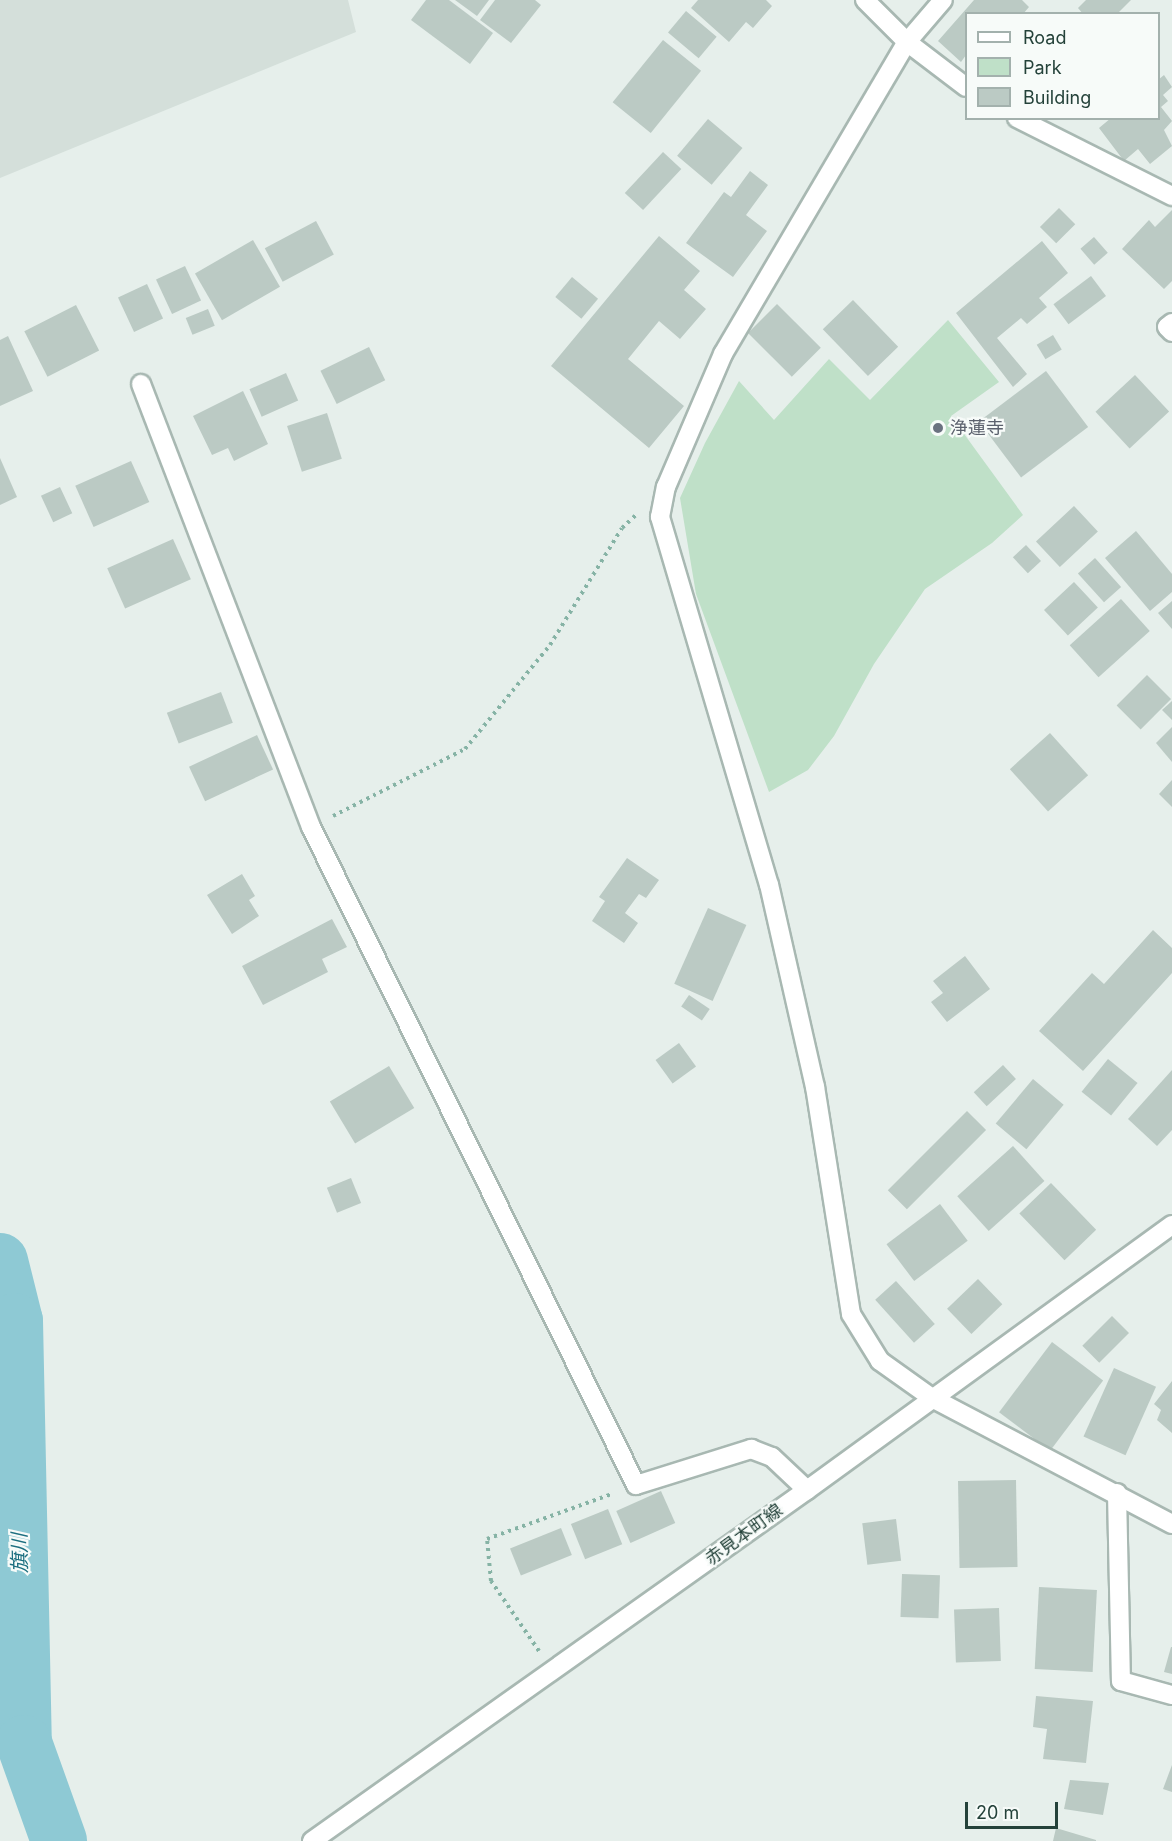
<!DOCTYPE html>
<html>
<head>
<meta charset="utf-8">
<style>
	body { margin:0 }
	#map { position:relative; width:1172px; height:1841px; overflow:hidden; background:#e6efeb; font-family:Inter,"Noto Sans JP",sans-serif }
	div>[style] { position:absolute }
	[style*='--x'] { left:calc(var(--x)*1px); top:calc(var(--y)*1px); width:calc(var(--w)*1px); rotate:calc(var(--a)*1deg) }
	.built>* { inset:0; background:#d4dfda }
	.green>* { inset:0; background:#bfe0c8 }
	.river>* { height:56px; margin:-28px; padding:0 28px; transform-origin:28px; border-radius:28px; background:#8ec9d4 }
	.building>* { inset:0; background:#bbcac4; transform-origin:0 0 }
	.path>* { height:4px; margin-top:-2px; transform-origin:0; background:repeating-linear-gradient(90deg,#86b3a5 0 3px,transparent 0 7.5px) }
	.roads { filter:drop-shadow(2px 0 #a8b8b2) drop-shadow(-2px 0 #a8b8b2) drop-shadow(0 2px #a8b8b2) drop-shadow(0 -2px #a8b8b2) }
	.minor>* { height:18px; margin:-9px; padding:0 9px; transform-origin:9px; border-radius:9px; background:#fff }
	.tertiary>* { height:18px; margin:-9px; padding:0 9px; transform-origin:9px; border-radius:9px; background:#fff }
	.secondary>* { height:18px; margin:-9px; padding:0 9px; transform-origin:9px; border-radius:9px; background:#fff }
	.dots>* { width:16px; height:16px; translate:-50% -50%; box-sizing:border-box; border:3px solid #f7fbf9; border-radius:50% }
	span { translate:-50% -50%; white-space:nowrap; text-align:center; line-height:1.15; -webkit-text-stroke:4.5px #f7fbf9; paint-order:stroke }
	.worship-label { font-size:18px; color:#5b616d }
	.left { translate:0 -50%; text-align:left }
	.street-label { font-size:18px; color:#24423a }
	.water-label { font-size:20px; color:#1c6f80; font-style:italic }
	.legend { position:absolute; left:965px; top:12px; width:195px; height:108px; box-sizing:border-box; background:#f7fbf9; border:2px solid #a3b1ad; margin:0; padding:8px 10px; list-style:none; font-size:18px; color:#24423a }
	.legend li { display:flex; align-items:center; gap:12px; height:30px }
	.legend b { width:30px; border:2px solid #a3b1ad }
	.scale { position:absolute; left:965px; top:1802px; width:93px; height:27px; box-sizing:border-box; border:3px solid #24423a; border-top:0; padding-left:8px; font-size:18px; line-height:21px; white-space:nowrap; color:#24423a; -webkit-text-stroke:4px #f7fbf9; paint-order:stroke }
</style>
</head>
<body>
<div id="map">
	<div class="built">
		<i style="clip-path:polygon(0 0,348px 0,356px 32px,0 178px)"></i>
	</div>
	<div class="green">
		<i style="clip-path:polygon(948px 320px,999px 382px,951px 416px,1023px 515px,992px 543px,925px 589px,874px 664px,834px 736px,808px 770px,769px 792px,696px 594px,680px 498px,705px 443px,739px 381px,774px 420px,829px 359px,870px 400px)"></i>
	</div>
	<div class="river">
		<i style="--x:0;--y:1261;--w:62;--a:76"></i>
		<i style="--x:15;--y:1321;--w:422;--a:88.8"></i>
		<i style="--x:24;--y:1743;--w:104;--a:70.3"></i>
	</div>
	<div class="building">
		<i style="clip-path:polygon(426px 0,449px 0,493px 33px,470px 64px,411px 20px)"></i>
		<i style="clip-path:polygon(455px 0,489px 0,477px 16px)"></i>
		<i style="clip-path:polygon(495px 0,535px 0,541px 5px,511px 43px,480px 20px)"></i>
		<i style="clip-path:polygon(698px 0,766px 0,772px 6px,753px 28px,746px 22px,729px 42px,691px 8px)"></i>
		<i style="clip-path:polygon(974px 0,1022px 0,1029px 7px,1023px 14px,966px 14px,966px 55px,961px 62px,938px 41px)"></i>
		<i style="clip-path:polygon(1086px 0,1131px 0,1117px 14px,1083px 14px,1078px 8px)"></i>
		<i style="left:686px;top:11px;width:40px;height:28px;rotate:40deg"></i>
		<i style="left:663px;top:40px;width:49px;height:80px;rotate:39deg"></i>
		<i style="clip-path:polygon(1164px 75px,1172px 87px,1163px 95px,1168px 101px,1161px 107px,1172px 121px,1164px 130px,1172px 146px,1150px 164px,1138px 149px,1124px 161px,1099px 128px,1111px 118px,1158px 118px,1158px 80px)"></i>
		<i style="left:708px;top:119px;width:45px;height:48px;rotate:40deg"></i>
		<i style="left:663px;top:152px;width:25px;height:56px;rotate:43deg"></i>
		<i style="clip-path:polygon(750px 171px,768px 185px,746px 215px,767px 231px,733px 277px,686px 243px,724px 192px,731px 197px)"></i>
		<i style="left:1059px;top:208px;width:23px;height:27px;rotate:45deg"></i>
		<i style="clip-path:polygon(1172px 210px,1172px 281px,1164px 289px,1122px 249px,1149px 220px,1155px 227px)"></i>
		<i style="left:316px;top:221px;width:38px;height:58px;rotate:62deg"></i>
		<i style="clip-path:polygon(659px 236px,700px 271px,684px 290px,706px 309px,680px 339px,659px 321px,628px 359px,684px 406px,649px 448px,551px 366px)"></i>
		<i style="left:1094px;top:237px;width:21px;height:18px;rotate:49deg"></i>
		<i style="left:253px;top:240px;width:54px;height:67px;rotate:60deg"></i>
		<i style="clip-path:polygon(1042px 241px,1068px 273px,1039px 298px,1047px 307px,1027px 324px,1021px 318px,997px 338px,1027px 374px,1013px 387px,956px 313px)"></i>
		<i style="left:185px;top:266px;width:38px;height:32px;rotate:65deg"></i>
		<i style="left:1091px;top:276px;width:25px;height:47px;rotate:53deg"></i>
		<i style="left:572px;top:277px;width:34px;height:26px;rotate:40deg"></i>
		<i style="left:147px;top:284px;width:38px;height:32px;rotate:65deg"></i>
		<i style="left:853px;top:300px;width:65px;height:42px;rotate:46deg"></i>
		<i style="left:777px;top:304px;width:62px;height:41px;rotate:45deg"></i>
		<i style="left:76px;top:305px;width:51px;height:58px;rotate:63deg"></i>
		<i style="left:208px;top:309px;width:18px;height:24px;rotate:68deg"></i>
		<i style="left:1053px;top:335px;width:17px;height:19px;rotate:59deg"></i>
		<i style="clip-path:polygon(8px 336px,33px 391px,0 406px,0 340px)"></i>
		<i style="left:369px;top:347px;width:37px;height:54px;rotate:64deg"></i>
		<i style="left:1046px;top:371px;width:70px;height:84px;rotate:53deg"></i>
		<i style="left:286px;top:373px;width:30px;height:40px;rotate:66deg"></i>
		<i style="left:1135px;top:375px;width:50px;height:54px;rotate:47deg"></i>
		<i style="clip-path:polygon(243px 391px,268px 444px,234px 461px,228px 448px,212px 455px,193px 416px)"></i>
		<i style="left:327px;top:413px;width:48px;height:42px;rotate:72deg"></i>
		<i style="clip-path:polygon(0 458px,17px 497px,0 505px)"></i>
		<i style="left:131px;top:461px;width:45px;height:61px;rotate:66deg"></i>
		<i style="left:60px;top:487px;width:29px;height:21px;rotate:65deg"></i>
		<i style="left:1074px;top:506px;width:35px;height:52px;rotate:47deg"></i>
		<i style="clip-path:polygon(1136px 531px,1172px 574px,1172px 592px,1150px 611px,1105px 558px)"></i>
		<i style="left:173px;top:539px;width:44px;height:72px;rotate:66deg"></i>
		<i style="left:1026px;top:545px;width:22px;height:18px;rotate:47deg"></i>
		<i style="left:1095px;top:558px;width:39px;height:23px;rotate:48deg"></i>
		<i style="left:1074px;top:582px;width:35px;height:41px;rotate:47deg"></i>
		<i style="left:1121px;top:599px;width:43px;height:69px;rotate:48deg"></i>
		<i style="clip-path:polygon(1172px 601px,1172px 629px,1158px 613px)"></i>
		<i style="left:1147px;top:675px;width:34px;height:43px;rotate:45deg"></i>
		<i style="left:221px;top:692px;width:33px;height:58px;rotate:69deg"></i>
		<i style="clip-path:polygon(1172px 701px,1172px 720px,1162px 710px)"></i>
		<i style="clip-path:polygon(1172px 727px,1172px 762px,1156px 743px)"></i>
		<i style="left:1050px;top:733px;width:57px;height:54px;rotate:48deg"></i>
		<i style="left:257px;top:735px;width:38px;height:75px;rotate:65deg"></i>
		<i style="clip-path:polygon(1172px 780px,1172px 807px,1159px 794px)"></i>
		<i style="clip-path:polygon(627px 858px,659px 880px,646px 898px,639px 894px,625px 913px,638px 923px,624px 943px,592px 921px,605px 901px,599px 897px)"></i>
		<i style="clip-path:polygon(242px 874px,255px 896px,249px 900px,259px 916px,232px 934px,207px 895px)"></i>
		<i style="left:708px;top:908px;width:42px;height:83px;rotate:24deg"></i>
		<i style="clip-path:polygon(332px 919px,347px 947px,322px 959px,328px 972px,263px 1005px,242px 966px)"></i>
		<i style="clip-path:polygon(1153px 930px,1172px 948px,1172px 973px,1083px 1071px,1039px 1031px,1092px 973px,1104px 984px)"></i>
		<i style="clip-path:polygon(965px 956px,990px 989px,947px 1022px,931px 1002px,943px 993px,933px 981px)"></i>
		<i style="left:689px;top:995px;width:25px;height:14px;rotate:34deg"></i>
		<i style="left:679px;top:1043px;width:29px;height:29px;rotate:54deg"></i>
		<i style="left:1108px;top:1059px;width:38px;height:42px;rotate:39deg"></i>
		<i style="left:1003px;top:1065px;width:19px;height:40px;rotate:47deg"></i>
		<i style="left:389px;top:1066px;width:49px;height:69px;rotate:59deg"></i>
		<i style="clip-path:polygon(1172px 1070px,1172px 1130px,1157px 1146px,1128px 1119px)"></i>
		<i style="left:1033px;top:1079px;width:40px;height:58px;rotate:40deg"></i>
		<i style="left:967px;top:1111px;width:27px;height:112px;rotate:45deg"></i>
		<i style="left:1013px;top:1146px;width:47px;height:75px;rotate:48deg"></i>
		<i style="left:351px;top:1178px;width:27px;height:26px;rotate:68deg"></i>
		<i style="left:1051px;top:1183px;width:65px;height:44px;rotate:46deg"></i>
		<i style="left:940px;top:1204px;width:46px;height:67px;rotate:53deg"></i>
		<i style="left:978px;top:1279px;width:35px;height:43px;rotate:46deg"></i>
		<i style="left:896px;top:1281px;width:58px;height:28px;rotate:48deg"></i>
		<i style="left:1112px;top:1316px;width:24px;height:42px;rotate:45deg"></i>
		<i style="left:1052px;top:1342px;width:64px;height:88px;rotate:37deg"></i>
		<i style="left:1114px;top:1368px;width:46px;height:75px;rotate:24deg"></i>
		<i style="clip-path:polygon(1172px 1381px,1172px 1433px,1157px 1420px,1161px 1410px,1154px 1404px)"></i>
		<i style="left:1016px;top:1480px;width:87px;height:58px;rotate:89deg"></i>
		<i style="left:661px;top:1491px;width:35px;height:49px;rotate:66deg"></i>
		<i style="left:608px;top:1509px;width:38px;height:40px;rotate:68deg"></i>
		<i style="left:896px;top:1519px;width:42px;height:34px;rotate:83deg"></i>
		<i style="left:561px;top:1528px;width:29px;height:55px;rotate:68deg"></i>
		<i style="left:902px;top:1574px;width:38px;height:43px;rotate:2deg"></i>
		<i style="left:1039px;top:1587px;width:58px;height:82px;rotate:3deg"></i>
		<i style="left:999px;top:1608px;width:53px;height:45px;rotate:88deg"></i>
		<i style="clip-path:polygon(1171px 1647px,1172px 1647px,1172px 1674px,1164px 1672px)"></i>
		<i style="clip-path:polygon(1036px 1696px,1093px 1701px,1086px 1763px,1043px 1759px,1047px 1729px,1033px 1727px)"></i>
		<i style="clip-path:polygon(1172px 1765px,1172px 1792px,1163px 1789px)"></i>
		<i style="clip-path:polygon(1070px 1780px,1109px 1783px,1103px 1815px,1064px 1809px)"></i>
		<i style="clip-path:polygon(1056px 1828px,1096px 1840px,1096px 1841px,1053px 1841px)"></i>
	</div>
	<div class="path">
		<i style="--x:333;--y:816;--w:148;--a:-26.9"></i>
		<i style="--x:465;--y:749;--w:134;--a:-50.7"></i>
		<i style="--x:550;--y:645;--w:137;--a:-58.4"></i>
		<i style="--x:622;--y:528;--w:19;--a:-43"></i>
		<i style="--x:539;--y:1651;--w:85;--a:-124.4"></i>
		<i style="--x:491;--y:1581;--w:42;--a:-95.4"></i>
		<i style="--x:487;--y:1539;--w:133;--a:-19.8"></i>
	</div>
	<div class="roads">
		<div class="minor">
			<i style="--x:1172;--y:323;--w:6;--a:141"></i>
			<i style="--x:1167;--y:327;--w:7;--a:45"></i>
			<i style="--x:141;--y:384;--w:474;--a:69"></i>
			<i style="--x:311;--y:827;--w:734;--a:63.71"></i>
			<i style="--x:636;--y:1485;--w:121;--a:-17.4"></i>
			<i style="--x:751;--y:1449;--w:22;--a:21"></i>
			<i style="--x:772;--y:1457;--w:48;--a:43.3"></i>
			<i style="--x:932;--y:1398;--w:64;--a:-144.6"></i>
			<i style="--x:880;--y:1361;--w:55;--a:-121.7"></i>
			<i style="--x:851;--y:1314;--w:230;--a:-99"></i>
			<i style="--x:815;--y:1087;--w:207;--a:-102.8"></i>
			<i style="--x:769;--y:885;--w:384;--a:-106.5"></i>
			<i style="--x:660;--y:517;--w:31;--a:-79"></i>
			<i style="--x:666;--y:487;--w:145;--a:-66.8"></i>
			<i style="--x:723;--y:354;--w:362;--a:-59.5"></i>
			<i style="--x:907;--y:42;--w:55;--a:-49.4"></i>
			<i style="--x:1117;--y:1493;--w:188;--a:88.8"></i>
			<i style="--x:1121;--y:1681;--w:53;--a:15.4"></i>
		</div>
		<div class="tertiary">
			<i style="--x:865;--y:0;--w:59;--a:45"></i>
			<i style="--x:907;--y:42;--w:74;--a:37.3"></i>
			<i style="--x:1017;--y:118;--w:174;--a:26.7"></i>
			<i style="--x:932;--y:1398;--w:271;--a:27.7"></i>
		</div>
		<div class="secondary">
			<i style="--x:312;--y:1841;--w:607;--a:-35.34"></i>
			<i style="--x:807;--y:1490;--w:451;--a:-36"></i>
		</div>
	</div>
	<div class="dots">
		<i style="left:938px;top:428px;background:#6b7280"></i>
	</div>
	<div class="worship-label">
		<span class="left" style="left:950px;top:428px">浄蓮寺</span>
	</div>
	<div class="street-label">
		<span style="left:744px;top:1535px;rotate:-36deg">赤見本町線</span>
	</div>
	<div class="water-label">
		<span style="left:20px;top:1553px;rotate:-91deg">旗川</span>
	</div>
	<ul class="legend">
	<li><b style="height:8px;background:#fff"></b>Road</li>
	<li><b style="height:16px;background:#bfe0c8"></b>Park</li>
	<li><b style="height:16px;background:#bbcac4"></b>Building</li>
	</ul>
	<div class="scale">20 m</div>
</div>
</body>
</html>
